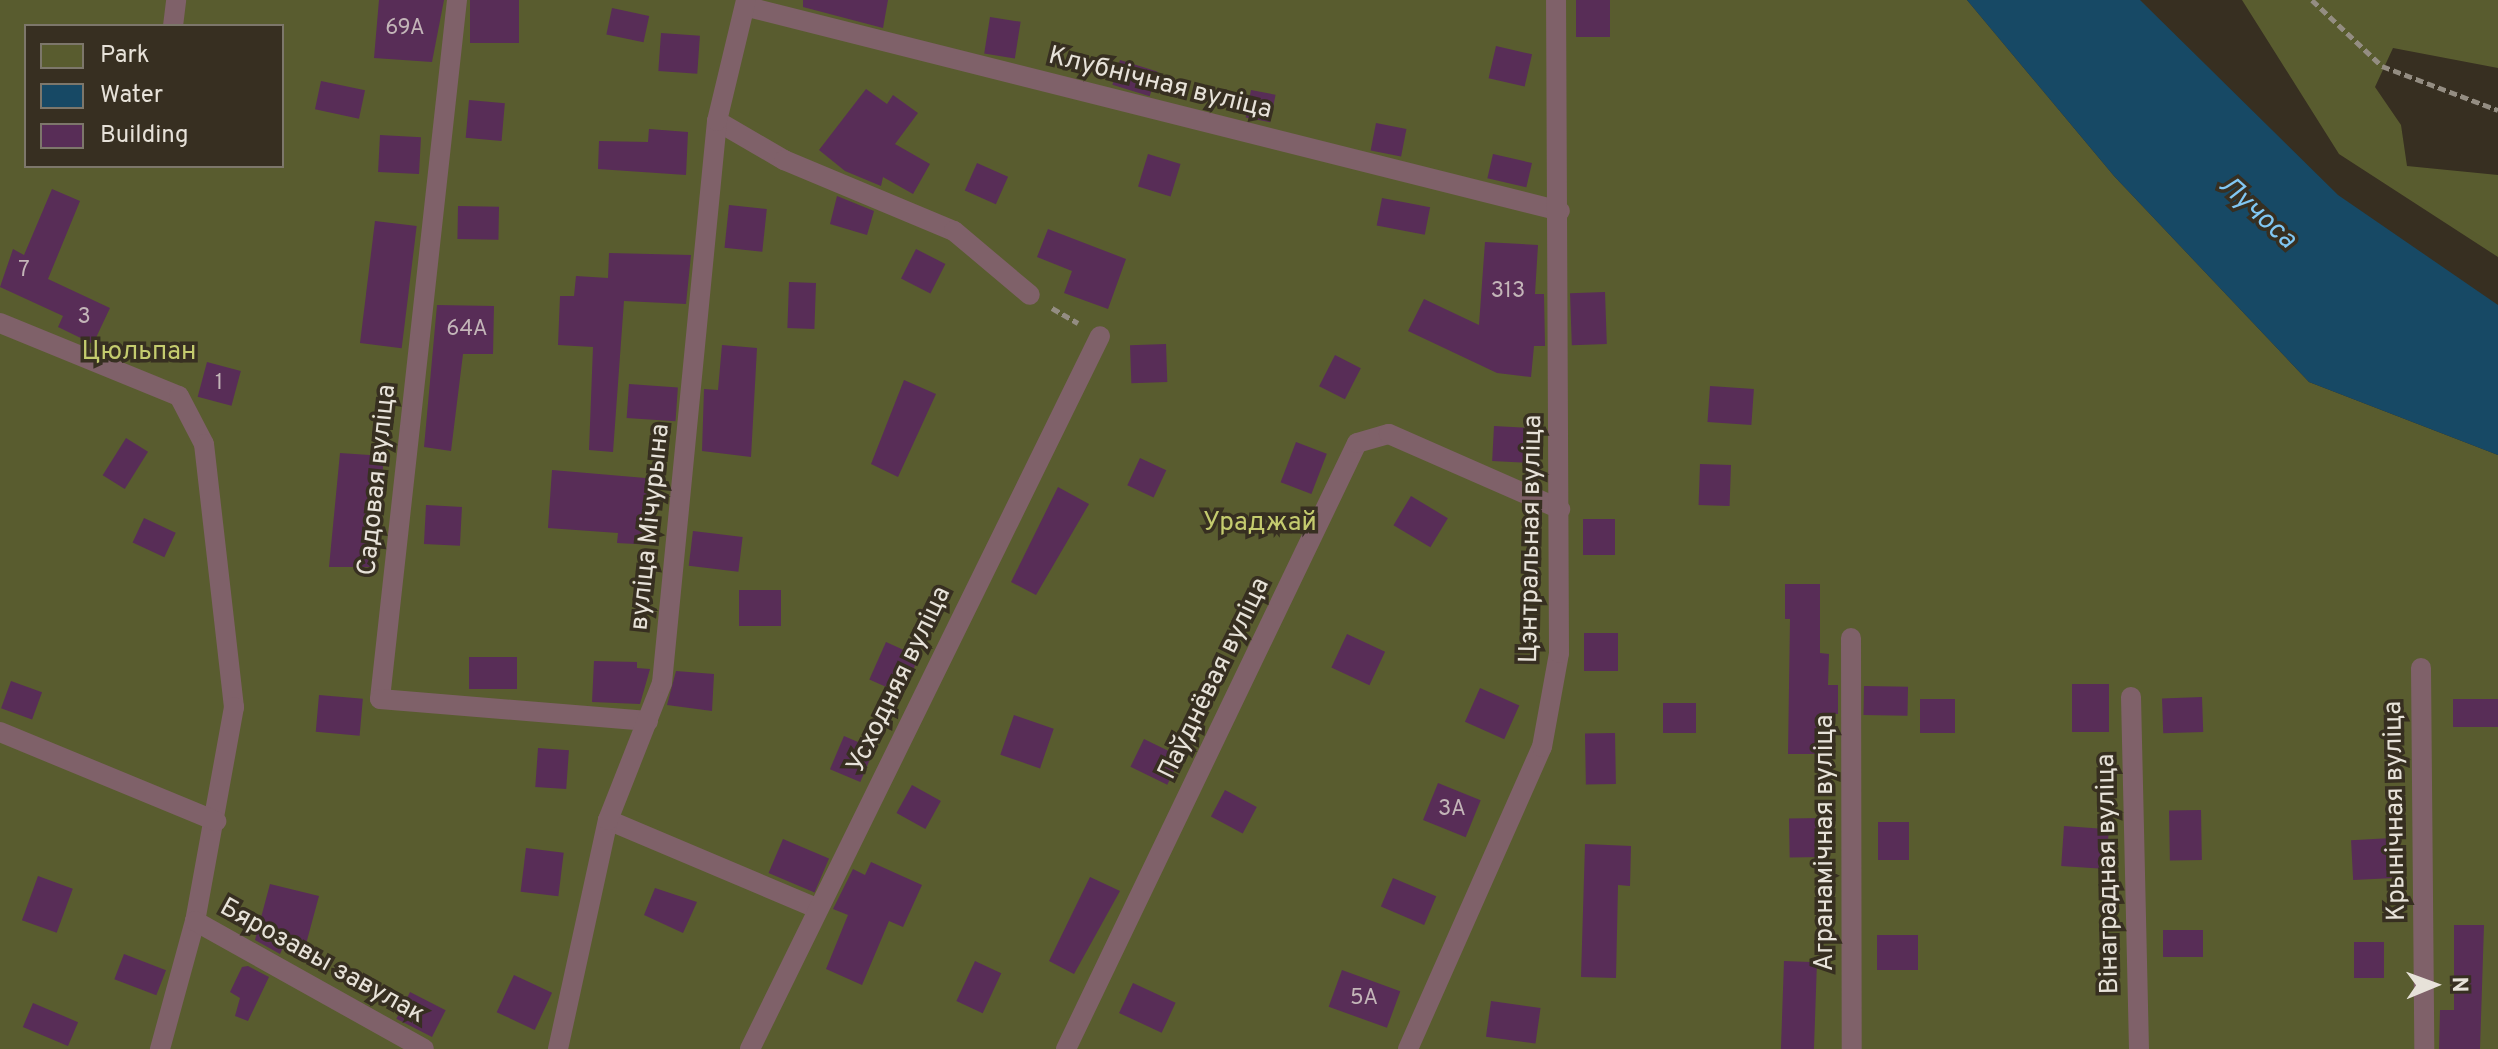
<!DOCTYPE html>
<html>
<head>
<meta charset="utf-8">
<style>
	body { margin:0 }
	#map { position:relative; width:2498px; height:1049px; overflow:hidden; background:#372f21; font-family:Overpass,sans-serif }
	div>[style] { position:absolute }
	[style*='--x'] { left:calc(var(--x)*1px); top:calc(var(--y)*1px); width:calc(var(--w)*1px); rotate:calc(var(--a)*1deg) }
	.green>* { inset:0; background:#595c2f }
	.water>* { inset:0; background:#174965 }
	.building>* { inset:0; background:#582d57; transform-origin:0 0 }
	.path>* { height:5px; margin-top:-2.5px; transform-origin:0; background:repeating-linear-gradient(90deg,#948d82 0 8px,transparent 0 12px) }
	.service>* { height:20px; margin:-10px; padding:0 10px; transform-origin:10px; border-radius:10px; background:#7f6169 }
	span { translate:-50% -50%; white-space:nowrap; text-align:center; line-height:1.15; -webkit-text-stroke:7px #372f21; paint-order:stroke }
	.number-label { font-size:22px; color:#c3b5b8 }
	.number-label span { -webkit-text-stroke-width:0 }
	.street-label { font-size:26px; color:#e7e2d9 }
	.park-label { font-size:26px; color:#c4cb6e }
	.water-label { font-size:28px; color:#81c7f3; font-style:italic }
	.legend { position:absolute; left:24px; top:24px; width:260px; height:144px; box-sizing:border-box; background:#372f21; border:2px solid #7d776b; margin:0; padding:10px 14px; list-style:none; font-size:24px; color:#e7e2d9 }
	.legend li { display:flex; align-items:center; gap:16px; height:40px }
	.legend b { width:40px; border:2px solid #7d776b }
	.north { position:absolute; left:2394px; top:945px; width:80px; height:80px; -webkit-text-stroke:6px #372f21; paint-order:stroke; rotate:89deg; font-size:22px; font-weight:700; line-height:32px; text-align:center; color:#e7e2d9 }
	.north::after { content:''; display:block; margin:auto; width:28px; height:36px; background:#e7e2d9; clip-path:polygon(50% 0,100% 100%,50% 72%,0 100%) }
</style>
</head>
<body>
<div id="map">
	<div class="green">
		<i style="clip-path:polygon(evenodd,0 0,1967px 0,2114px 176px,2309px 382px,2498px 455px,2498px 1049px,0 1049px,0 0,26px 26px,282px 26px,282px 166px,26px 166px,26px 26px)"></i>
		<i style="clip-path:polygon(2242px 0,2498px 0,2498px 68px,2393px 48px,2375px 87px,2401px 125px,2407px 166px,2498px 175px,2498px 257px,2339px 154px)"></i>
	</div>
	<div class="water">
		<i style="clip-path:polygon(1967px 0,2140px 0,2338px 195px,2498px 305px,2498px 455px,2309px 382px,2114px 176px)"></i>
	</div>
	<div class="building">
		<i style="clip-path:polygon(379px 0,444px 0,432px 62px,374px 58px)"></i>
		<i style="left:470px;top:0;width:49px;height:43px"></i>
		<i style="clip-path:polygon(803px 0,888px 0,883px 28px,803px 7px)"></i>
		<i style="left:1576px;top:0;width:34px;height:37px"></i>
		<i style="left:612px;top:8px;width:38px;height:27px;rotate:12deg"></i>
		<i style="left:990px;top:17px;width:31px;height:37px;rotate:9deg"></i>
		<i style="left:661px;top:33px;width:39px;height:38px;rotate:4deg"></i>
		<i style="left:1496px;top:46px;width:37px;height:33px;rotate:13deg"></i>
		<i style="left:1120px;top:60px;width:39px;height:26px;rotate:17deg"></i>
		<i style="left:321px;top:81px;width:45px;height:29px;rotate:12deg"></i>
		<i style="clip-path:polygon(866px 89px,887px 104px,893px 95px,918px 113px,895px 144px,930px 164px,913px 194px,883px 177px,881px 186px,845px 171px,819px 150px)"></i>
		<i style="left:1251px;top:90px;width:25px;height:28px;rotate:11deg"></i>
		<i style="left:469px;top:100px;width:36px;height:38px;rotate:5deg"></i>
		<i style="left:1376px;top:123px;width:31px;height:28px;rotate:11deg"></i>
		<i style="clip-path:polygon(649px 129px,688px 132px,686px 175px,598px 169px,599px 141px,648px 142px)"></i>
		<i style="left:380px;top:135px;width:41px;height:37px;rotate:3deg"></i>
		<i style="left:1148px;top:154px;width:34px;height:34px;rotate:17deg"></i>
		<i style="left:1493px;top:154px;width:40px;height:25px;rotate:13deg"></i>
		<i style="left:977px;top:163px;width:34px;height:30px;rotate:24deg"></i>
		<i style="clip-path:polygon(52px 189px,80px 201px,48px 279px,110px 308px,93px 344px,58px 327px,63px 316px,0 287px,13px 249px,24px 255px)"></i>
		<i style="clip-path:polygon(837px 196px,874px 211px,867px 235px,830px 224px)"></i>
		<i style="left:1382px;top:198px;width:49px;height:28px;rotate:11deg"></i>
		<i style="left:729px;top:205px;width:38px;height:43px;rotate:6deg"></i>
		<i style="left:458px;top:206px;width:41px;height:33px;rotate:1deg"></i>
		<i style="left:375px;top:221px;width:42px;height:123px;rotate:7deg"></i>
		<i style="clip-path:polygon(1048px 229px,1126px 259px,1108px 309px,1064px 293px,1072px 271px,1037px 257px)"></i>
		<i style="clip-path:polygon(1485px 242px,1538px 245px,1535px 294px,1544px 294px,1545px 346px,1534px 346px,1531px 377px,1497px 373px,1408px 331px,1424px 299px,1479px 325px)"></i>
		<i style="left:916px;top:249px;width:33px;height:33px;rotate:27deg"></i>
		<i style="clip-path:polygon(609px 253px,691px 255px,686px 304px,624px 301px,613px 452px,589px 450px,593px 347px,558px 345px,560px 296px,574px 296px,576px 276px,608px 278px)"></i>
		<i style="left:789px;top:282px;width:27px;height:46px;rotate:2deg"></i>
		<i style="left:1605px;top:292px;width:52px;height:35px;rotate:88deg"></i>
		<i style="clip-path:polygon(437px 305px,494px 306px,493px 354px,463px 354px,451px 451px,424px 447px)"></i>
		<i style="left:1166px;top:344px;width:38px;height:36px;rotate:88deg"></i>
		<i style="clip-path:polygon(722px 345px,757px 348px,751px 457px,702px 451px,704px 389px,718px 390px)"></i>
		<i style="left:1335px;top:355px;width:29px;height:35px;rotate:27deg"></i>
		<i style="left:207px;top:362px;width:35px;height:36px;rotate:15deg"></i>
		<i style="clip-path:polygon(904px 380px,936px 394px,898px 477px,871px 464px)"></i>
		<i style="left:629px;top:384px;width:49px;height:34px;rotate:4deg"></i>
		<i style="left:1710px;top:386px;width:44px;height:36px;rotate:4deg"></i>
		<i style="left:1494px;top:426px;width:36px;height:35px;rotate:3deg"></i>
		<i style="left:126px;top:438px;width:26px;height:44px;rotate:32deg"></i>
		<i style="left:1296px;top:442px;width:33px;height:43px;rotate:21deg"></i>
		<i style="clip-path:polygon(340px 453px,384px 456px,381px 490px,371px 489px,372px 567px,329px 567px)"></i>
		<i style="left:1140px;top:458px;width:29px;height:30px;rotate:25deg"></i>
		<i style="left:1700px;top:464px;width:31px;height:41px;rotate:2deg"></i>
		<i style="clip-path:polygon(552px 470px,657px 479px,654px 545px,617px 543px,618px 533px,548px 528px)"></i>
		<i style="clip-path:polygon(1058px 487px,1089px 504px,1036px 595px,1011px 582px)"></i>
		<i style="left:1411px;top:496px;width:43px;height:34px;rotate:31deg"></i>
		<i style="left:426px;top:505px;width:36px;height:39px;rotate:3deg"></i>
		<i style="left:144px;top:518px;width:35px;height:27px;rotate:25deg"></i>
		<i style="left:1583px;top:519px;width:32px;height:36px"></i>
		<i style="left:693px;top:531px;width:50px;height:35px;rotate:7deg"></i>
		<i style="clip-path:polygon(1785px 584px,1820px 584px,1820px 653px,1829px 654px,1828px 685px,1838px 685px,1838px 714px,1821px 714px,1820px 754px,1788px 754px,1790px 619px,1785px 619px)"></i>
		<i style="left:739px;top:590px;width:42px;height:36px"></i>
		<i style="left:1584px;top:633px;width:34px;height:38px"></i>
		<i style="left:1347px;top:634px;width:42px;height:37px;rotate:25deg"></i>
		<i style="left:886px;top:642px;width:36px;height:41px;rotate:24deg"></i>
		<i style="left:517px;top:657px;width:32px;height:48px;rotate:90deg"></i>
		<i style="clip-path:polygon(594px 661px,637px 662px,637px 668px,650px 669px,640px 704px,592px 702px)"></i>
		<i style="clip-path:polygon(676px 671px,714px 674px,712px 711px,667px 705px)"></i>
		<i style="left:11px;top:681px;width:33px;height:29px;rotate:20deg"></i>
		<i style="left:2072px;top:684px;width:37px;height:48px"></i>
		<i style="left:1864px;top:686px;width:44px;height:29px;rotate:1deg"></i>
		<i style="left:1480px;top:688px;width:43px;height:37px;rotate:24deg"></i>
		<i style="left:319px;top:695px;width:44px;height:37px;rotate:5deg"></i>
		<i style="left:2202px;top:697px;width:35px;height:40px;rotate:88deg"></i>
		<i style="left:1920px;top:699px;width:35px;height:34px"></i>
		<i style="left:2498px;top:699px;width:28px;height:45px;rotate:90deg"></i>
		<i style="left:1663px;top:703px;width:33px;height:30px"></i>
		<i style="left:1014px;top:715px;width:42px;height:42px;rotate:19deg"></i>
		<i style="left:1615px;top:733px;width:51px;height:30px;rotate:89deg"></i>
		<i style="left:844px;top:736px;width:33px;height:36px;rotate:23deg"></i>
		<i style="left:1144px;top:739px;width:41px;height:31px;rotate:26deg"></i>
		<i style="left:538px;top:748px;width:31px;height:39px;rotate:4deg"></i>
		<i style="left:1438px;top:783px;width:46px;height:40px;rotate:22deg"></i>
		<i style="left:912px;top:785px;width:33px;height:32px;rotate:29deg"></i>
		<i style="left:1225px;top:790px;width:36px;height:30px;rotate:28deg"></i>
		<i style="left:2201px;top:810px;width:50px;height:32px;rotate:89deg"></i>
		<i style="left:1823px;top:818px;width:39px;height:34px;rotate:89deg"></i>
		<i style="left:1878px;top:822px;width:31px;height:38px"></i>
		<i style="left:2064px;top:826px;width:45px;height:40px;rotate:4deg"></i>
		<i style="left:2392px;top:838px;width:40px;height:41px;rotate:87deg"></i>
		<i style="left:783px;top:839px;width:50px;height:37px;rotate:23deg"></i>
		<i style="clip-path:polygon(1585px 844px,1631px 846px,1630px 886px,1618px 885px,1616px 978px,1581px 977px)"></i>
		<i style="left:526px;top:848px;width:38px;height:44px;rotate:7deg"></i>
		<i style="clip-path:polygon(871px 862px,922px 885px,903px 927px,889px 921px,862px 985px,826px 969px,848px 915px,833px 909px,853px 869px,865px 875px)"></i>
		<i style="left:38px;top:876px;width:37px;height:47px;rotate:20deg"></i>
		<i style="clip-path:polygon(1090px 877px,1120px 891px,1074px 974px,1049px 961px)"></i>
		<i style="left:1393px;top:878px;width:47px;height:31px;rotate:23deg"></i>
		<i style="clip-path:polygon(270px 884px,319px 896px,306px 944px,287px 939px,280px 954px,255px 940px)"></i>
		<i style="clip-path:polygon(655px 888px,697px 902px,683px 933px,644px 915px)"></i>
		<i style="clip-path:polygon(2454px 925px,2484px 925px,2480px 1049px,2439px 1049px,2440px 1010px,2454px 1010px)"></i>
		<i style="left:2163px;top:930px;width:40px;height:27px"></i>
		<i style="left:1877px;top:935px;width:41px;height:35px"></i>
		<i style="left:2384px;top:942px;width:36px;height:30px;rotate:90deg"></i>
		<i style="left:124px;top:954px;width:45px;height:27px;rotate:21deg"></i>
		<i style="left:975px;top:961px;width:29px;height:44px;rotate:25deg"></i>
		<i style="left:1784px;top:961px;width:33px;height:88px;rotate:2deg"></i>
		<i style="clip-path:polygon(248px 966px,269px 977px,248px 1021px,235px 1016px,240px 998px,230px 992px,242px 967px)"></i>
		<i style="left:1342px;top:970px;width:62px;height:39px;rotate:20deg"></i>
		<i style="left:514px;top:975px;width:42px;height:41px;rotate:25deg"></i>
		<i style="left:1133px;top:983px;width:47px;height:33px;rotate:25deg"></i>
		<i style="left:410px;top:992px;width:40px;height:30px;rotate:27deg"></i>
		<i style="left:1491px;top:1001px;width:50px;height:36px;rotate:8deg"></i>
		<i style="left:33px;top:1003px;width:49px;height:26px;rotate:23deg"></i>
	</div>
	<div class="path">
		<i style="--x:2312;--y:0;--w:96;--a:43.3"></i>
		<i style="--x:2382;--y:66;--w:124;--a:20.8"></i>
		<i style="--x:1052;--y:308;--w:30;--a:30"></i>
	</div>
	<div class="service">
		<i style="--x:457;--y:0;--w:703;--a:96.29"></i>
		<i style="--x:380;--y:699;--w:269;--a:4.7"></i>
		<i style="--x:748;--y:7;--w:837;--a:14.1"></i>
		<i style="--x:173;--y:26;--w:26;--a:-83"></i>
		<i style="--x:717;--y:121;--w:78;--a:30.2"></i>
		<i style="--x:784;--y:160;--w:184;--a:22.7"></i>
		<i style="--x:954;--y:231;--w:99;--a:40.1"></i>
		<i style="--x:0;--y:323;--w:193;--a:22.2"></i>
		<i style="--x:179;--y:396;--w:54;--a:62.5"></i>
		<i style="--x:204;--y:444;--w:265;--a:83.5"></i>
		<i style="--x:234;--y:707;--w:218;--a:100.3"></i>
		<i style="--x:195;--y:921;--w:133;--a:105.3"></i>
		<i style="--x:1851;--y:638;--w:411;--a:89.9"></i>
		<i style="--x:2421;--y:668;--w:381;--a:89.5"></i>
		<i style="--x:2131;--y:697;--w:352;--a:88.7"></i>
		<i style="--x:0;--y:732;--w:234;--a:22.4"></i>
		<i style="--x:608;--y:820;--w:226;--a:22.9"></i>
		<i style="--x:195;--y:921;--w:262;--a:29.2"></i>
		<i style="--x:558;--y:1049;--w:234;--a:-77.7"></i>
		<i style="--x:608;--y:820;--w:147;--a:-68.5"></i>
		<i style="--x:662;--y:683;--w:565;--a:-84.41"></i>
		<i style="--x:717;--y:121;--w:124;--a:-76.5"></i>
		<i style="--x:750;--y:1049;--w:794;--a:-63.85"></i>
		<i style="--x:1066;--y:1049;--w:672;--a:-64.35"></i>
		<i style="--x:1357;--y:443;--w:33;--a:-16"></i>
		<i style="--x:1389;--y:434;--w:187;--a:23.7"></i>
		<i style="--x:1408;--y:1049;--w:330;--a:-66.1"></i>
		<i style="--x:1542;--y:747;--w:96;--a:-79.7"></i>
		<i style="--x:1559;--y:653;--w:653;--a:-90.26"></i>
	</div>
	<div class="number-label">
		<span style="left:405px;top:29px">69А</span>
		<span style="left:24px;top:271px">7</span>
		<span style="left:1508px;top:292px">313</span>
		<span style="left:84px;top:318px">3</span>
		<span style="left:467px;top:330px">64А</span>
		<span style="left:219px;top:384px">1</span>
		<span style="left:1452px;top:810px">3А</span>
		<span style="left:1364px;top:999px">5А</span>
	</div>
	<div class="street-label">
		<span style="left:1160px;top:84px;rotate:14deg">Клубнічная вуліца</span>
		<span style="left:378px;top:480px;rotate:-84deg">Садовая вуліца</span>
		<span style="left:651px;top:527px;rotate:-84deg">вуліца Мічурына</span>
		<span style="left:1532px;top:539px;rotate:-89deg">Цэнтральная вуліца</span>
		<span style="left:1215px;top:679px;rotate:-64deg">Паўднёвая вуліца</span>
		<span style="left:900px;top:680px;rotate:-64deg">Усходняя вуліца</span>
		<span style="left:2396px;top:811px;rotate:-91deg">Крынічная вуліца</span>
		<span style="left:1826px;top:843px;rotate:-90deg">Агранамічная вуліца</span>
		<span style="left:2109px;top:874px;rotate:-91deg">Вінаградная вуліца</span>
		<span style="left:322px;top:962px;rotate:29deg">Бярозавы завулак</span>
	</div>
	<div class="park-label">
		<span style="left:139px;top:353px">Цюльпан</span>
		<span style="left:1260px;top:524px">Ураджай</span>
	</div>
	<div class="water-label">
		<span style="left:2257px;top:213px;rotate:42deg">Лучоса</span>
	</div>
	<ul class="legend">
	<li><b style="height:22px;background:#595c2f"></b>Park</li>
	<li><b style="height:22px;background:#174965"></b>Water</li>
	<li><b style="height:22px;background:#582d57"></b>Building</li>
	</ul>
	<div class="north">N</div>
</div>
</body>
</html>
